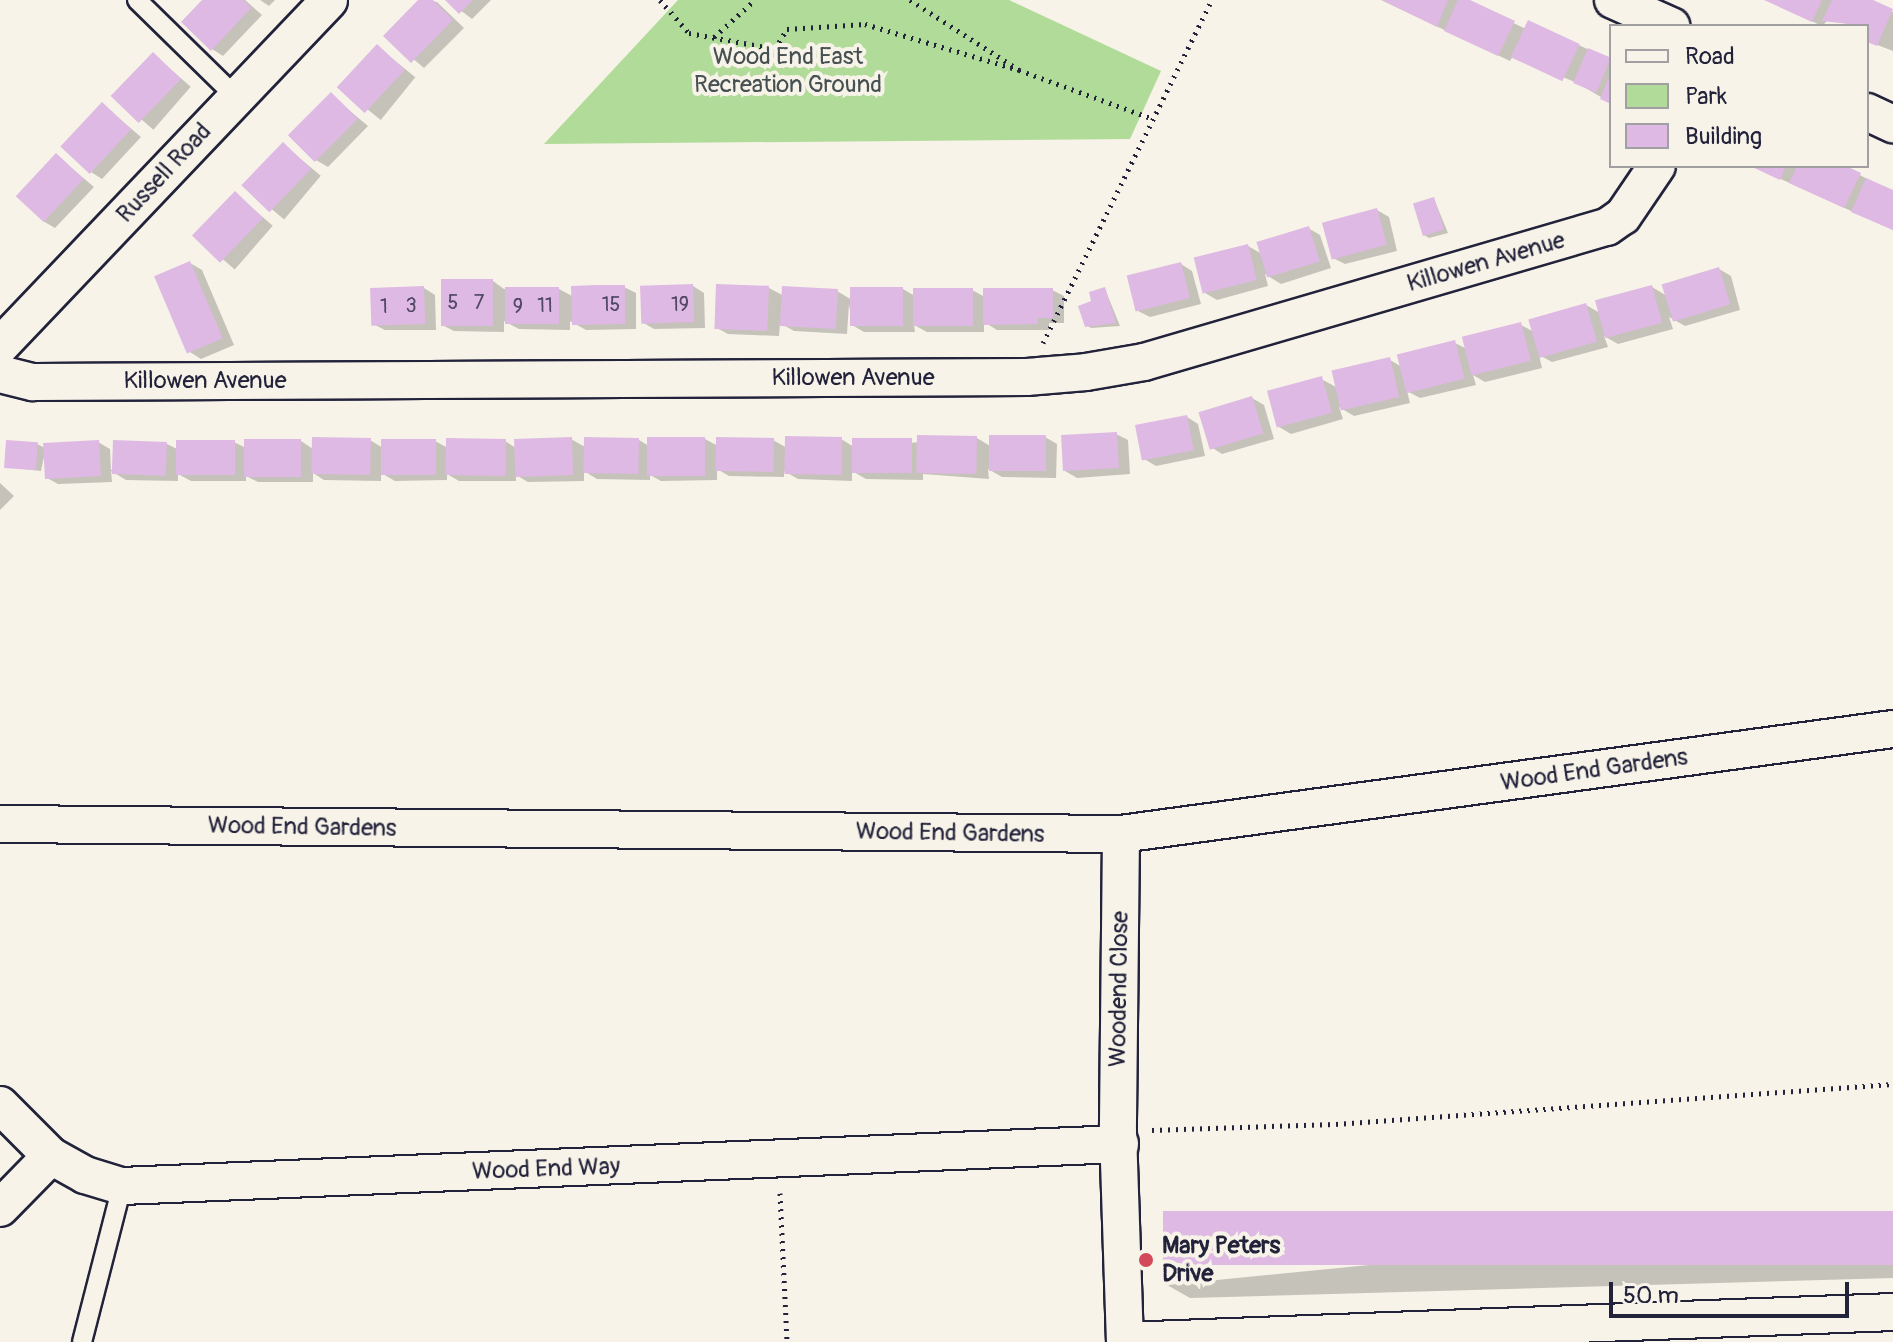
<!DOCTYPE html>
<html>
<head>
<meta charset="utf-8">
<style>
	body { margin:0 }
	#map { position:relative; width:1893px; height:1342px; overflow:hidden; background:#f7f3e8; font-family:Pangolin,sans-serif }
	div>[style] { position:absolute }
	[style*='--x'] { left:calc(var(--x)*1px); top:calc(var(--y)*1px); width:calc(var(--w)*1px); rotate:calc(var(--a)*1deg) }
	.green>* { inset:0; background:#b1db98 }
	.shadow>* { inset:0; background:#0003; transform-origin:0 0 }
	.building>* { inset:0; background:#deb9e3; transform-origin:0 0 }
	.path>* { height:5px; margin-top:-2.5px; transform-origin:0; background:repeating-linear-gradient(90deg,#22223b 0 2px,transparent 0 8px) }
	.roads { filter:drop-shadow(2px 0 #22223b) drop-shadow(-2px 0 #22223b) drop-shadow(0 2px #22223b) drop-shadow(0 -2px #22223b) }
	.service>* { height:18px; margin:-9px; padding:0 9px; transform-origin:9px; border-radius:9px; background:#f7f3e8 }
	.minor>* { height:36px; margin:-18px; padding:0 18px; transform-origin:18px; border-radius:18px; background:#f7f3e8 }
	.dots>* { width:22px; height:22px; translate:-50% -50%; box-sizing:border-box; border:4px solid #f7f3e8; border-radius:50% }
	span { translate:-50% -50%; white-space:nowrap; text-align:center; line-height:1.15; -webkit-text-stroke:8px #f7f3e8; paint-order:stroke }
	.number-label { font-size:20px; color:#514865 }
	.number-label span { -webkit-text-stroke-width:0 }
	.park-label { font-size:24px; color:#465052 }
	.street-label { font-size:24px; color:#22223b }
	.poi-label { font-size:24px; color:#22223b; font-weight:700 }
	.left { translate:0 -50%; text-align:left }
	.legend { position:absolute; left:1609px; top:24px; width:260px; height:144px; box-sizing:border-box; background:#f7f3e8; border:2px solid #a29fa3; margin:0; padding:10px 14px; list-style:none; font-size:24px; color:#22223b }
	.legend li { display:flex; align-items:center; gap:16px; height:40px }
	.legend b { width:40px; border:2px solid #a29fa3 }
	.scale { position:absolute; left:1609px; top:1282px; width:240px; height:36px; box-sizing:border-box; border:4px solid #22223b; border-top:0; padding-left:10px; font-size:24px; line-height:28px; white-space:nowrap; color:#22223b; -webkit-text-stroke:6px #f7f3e8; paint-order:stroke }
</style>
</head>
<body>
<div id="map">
	<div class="green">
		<i style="clip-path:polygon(678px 0,1009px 0,1161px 71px,1130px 139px,544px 144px)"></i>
	</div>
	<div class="shadow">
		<i style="clip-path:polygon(205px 0,245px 0,262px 15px,223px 56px,212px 49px)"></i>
		<i style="clip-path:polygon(260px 0,275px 0,269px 6px)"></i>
		<i style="clip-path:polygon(421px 0,437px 2px,464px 28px,424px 68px,386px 36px)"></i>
		<i style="clip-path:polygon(447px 0,491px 0,472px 19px)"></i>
		<i style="clip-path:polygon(1381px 0,1465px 0,1526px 29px,1529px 22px,1611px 60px,1611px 103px,1577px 83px,1513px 56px,1510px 61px)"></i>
		<i style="clip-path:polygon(1767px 0,1868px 0,1893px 12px,1893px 51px,1867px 41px,1867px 26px,1827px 21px,1822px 26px)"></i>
		<i style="left:378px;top:47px;width:48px;height:55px;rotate:39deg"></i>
		<i style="left:153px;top:54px;width:50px;height:57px;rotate:41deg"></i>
		<i style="clip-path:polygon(331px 95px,368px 126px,328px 167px,316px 160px)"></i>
		<i style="clip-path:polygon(103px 105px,141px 137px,102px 179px,91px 172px)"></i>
		<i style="left:284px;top:145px;width:48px;height:57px;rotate:40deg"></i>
		<i style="clip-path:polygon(56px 155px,94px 187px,55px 228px,43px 221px)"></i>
		<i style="clip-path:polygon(1752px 166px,1842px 166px,1893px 192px,1893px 230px)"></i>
		<i style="left:235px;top:193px;width:50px;height:58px;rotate:41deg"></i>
		<i style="clip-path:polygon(1434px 199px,1448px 233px,1429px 238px,1424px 235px)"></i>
		<i style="clip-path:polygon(1377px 210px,1389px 217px,1397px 251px,1345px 264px,1333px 258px)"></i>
		<i style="clip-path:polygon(1308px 228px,1320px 235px,1331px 268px,1281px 284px,1265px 274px,1268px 286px,1217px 300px,1205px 293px,1248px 246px,1262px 254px)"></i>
		<i style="clip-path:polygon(190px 263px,202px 270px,234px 345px,201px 359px,190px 352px)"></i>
		<i style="clip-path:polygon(1181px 264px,1192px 271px,1201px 304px,1150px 317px,1138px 311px)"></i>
		<i style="clip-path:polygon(1719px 269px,1731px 276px,1740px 310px,1685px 326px,1669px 317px,1673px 329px,1618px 344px,1604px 336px,1608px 347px,1552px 362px,1539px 355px,1542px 368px,1485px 382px,1473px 375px,1476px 385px,1420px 398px,1407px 391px,1410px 403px,1354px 416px,1339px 407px,1343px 419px,1291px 434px,1279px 427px,1321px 379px,1338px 388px,1390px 360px,1402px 367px,1455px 343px,1467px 349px,1521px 325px,1534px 332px,1586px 305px,1600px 313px,1652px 287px,1667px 296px)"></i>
		<i style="clip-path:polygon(493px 281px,504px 289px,559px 289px,574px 297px,624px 287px,636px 293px,636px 329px,586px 330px,570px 321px,570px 330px,519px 329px,504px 321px,504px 332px,454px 331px,442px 325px)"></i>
		<i style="clip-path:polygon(693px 286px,704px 293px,705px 328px,654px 329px,642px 322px)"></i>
		<i style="clip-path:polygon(424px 288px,435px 295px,436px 330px,385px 330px,373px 324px)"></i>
		<i style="clip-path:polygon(769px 288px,784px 296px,837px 291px,852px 300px,903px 289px,915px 296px,972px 290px,985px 297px,1052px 290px,1064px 296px,1064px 323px,1049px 323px,1049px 330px,997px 330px,984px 322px,984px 332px,927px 332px,914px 325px,915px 332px,864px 332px,852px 325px,849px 304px,847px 334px,794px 331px,780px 323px,779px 336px,728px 334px,717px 328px)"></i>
		<i style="clip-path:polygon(1105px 289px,1120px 326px,1091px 328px,1086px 325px,1094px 303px)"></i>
		<i style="clip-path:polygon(1252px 398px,1264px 405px,1274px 439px,1222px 454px,1211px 447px)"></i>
		<i style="clip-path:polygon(1187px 417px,1198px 424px,1205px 456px,1156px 466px,1144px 459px)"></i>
		<i style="clip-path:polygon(1116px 434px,1128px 440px,1130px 474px,1077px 478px,1065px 471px)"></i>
		<i style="clip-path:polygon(1045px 437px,1057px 444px,1056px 478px,1002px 477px,988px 469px,989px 479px,923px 474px,923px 480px,866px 479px,852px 471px,852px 481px,798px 479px,784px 471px,784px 477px,729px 476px,717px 469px,717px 480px,661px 481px,650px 475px,650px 480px,597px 479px,584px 471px,584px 481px,528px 482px,516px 475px,516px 481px,459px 481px,447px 474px,447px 480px,395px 481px,381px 473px,381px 481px,324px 480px,313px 473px,313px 482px,258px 482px,246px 476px,246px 481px,191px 481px,178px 474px,178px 481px,126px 480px,111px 471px,112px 482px,58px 484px,47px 478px,45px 452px,41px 471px,7px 467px,37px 444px,45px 448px,98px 442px,110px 449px,111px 470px,167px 444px,179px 450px,234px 442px,246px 448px,301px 441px,313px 449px,370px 440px,383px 448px,435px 441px,448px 448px,505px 441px,516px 448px,571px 439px,585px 447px,639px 440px,649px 446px,705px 439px,718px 446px,773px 440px,787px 448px,841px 439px,854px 447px,977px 438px,990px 446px)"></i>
		<i style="clip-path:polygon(0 483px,14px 496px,0 510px)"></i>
		<i style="clip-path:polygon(1893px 1213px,1893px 1278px,1190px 1298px,1167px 1285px)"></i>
	</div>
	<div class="building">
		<i style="clip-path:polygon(202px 0,243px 0,251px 8px,211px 51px,181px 22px)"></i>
		<i style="clip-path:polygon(418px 0,433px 0,453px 20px,411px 63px,383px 36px)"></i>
		<i style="clip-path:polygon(445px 0,473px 0,459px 14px)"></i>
		<i style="clip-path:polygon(1382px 0,1448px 0,1437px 27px)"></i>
		<i style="clip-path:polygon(1458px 0,1470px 0,1515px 21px,1498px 56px,1444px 31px)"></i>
		<i style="clip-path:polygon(1764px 0,1822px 0,1812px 22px)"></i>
		<i style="clip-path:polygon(1832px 0,1873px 0,1893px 9px,1877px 46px,1867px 42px,1867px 26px,1822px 21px)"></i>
		<i style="left:1528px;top:20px;width:57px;height:41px;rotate:25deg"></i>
		<i style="left:377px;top:44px;width:38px;height:59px;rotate:43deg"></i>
		<i style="left:1588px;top:48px;width:25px;height:38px;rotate:23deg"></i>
		<i style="left:153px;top:52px;width:39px;height:61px;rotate:44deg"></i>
		<i style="clip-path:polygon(1611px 72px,1611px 104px,1600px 99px)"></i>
		<i style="left:331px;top:92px;width:38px;height:61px;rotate:45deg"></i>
		<i style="left:102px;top:102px;width:40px;height:61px;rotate:43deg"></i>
		<i style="left:283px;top:142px;width:39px;height:60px;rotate:44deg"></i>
		<i style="left:56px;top:153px;width:38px;height:59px;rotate:43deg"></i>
		<i style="clip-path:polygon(1750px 166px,1786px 166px,1780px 180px)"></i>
		<i style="clip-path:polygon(1797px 166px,1846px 166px,1861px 173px,1844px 208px,1789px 183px)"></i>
		<i style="clip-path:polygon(1866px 178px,1893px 190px,1893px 230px,1851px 212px)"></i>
		<i style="left:235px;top:191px;width:39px;height:62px;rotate:44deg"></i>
		<i style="left:1434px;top:197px;width:34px;height:22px;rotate:73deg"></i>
		<i style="left:1377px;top:208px;width:38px;height:57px;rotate:75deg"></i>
		<i style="left:1309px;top:226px;width:37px;height:55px;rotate:73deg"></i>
		<i style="left:1248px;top:244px;width:37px;height:56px;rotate:76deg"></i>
		<i style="left:190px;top:261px;width:84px;height:39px;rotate:67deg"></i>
		<i style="left:1181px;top:262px;width:37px;height:56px;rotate:76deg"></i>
		<i style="left:1719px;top:267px;width:39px;height:60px;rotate:73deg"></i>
		<i style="left:441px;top:279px;width:52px;height:47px"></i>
		<i style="left:693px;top:284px;width:38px;height:53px;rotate:88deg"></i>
		<i style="left:716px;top:284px;width:53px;height:45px;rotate:2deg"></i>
		<i style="clip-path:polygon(597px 285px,625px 285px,625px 324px,572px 325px,571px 286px)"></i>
		<i style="left:1652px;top:285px;width:39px;height:59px;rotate:75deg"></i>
		<i style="left:424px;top:286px;width:38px;height:54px;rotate:88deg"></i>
		<i style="left:782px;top:286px;width:56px;height:40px;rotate:3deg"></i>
		<i style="left:505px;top:287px;width:54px;height:37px"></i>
		<i style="left:850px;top:287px;width:53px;height:39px"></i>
		<i style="clip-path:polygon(1105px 287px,1116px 323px,1085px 327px,1078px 306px,1091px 301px,1089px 292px)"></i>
		<i style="left:913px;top:288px;width:60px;height:38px"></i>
		<i style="clip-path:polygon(983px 288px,1053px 288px,1053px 318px,1038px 318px,1038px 324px,983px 325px)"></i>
		<i style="left:1586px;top:303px;width:40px;height:60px;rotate:74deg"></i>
		<i style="left:1521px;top:322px;width:40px;height:61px;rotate:76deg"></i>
		<i style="left:1455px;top:340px;width:40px;height:60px;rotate:76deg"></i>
		<i style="left:1390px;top:357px;width:41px;height:60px;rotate:77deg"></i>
		<i style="left:1322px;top:376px;width:38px;height:57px;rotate:75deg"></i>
		<i style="left:1252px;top:396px;width:39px;height:56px;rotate:73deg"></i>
		<i style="left:1187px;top:415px;width:36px;height:53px;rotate:79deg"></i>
		<i style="left:1117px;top:432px;width:36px;height:56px;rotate:87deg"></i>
		<i style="left:917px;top:435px;width:60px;height:38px;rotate:1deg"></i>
		<i style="left:989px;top:435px;width:57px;height:36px"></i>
		<i style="left:785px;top:436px;width:57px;height:38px;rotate:1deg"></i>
		<i style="left:312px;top:437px;width:59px;height:37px;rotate:1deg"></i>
		<i style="left:572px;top:437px;width:38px;height:58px;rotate:88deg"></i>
		<i style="left:584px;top:437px;width:55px;height:36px;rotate:1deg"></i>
		<i style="left:647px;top:437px;width:58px;height:39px"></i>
		<i style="left:716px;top:437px;width:58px;height:34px;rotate:1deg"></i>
		<i style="left:446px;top:438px;width:60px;height:37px;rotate:1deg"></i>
		<i style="left:852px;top:438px;width:60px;height:35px"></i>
		<i style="left:244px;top:439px;width:57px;height:38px"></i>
		<i style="left:381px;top:439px;width:55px;height:36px"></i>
		<i style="left:6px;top:440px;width:32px;height:28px;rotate:4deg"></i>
		<i style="left:99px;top:440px;width:36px;height:56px;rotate:87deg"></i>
		<i style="left:113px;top:440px;width:54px;height:34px;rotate:2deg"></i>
		<i style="left:235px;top:440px;width:35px;height:59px;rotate:90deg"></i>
		<i style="left:1893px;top:1211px;width:54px;height:730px;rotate:90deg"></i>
	</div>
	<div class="path">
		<i style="--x:660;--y:0;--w:44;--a:48.7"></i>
		<i style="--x:689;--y:33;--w:87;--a:10.5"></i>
		<i style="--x:775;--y:49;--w:23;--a:-59"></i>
		<i style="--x:787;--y:29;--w:78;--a:-3.7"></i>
		<i style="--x:865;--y:24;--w:161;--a:16.6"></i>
		<i style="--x:910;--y:0;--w:130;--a:32.7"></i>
		<i style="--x:1019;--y:70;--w:140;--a:20"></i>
		<i style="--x:714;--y:37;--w:55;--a:-42.1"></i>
		<i style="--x:1043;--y:343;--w:382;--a:-63.8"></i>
		<i style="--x:1152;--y:1130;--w:184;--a:-1.9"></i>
		<i style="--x:1336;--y:1124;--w:558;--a:-4.11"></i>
		<i style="--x:780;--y:1193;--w:149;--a:87.3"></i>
	</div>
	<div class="roads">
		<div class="service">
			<i style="--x:137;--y:0;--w:139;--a:44.4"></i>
			<i style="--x:82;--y:1342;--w:161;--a:-75.6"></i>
		</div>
		<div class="minor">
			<i style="--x:1613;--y:0;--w:64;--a:24.1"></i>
			<i style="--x:1867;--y:112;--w:29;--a:25"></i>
			<i style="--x:0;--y:346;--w:477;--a:-46.4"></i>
			<i style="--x:0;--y:374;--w:34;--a:14"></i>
			<i style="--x:33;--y:382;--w:994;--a:-0.29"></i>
			<i style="--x:1027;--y:377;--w:59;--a:-4.8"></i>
			<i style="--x:1086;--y:372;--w:59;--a:-9.8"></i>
			<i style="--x:1144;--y:362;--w:482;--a:-16.3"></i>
			<i style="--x:1607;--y:227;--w:19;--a:-35"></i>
			<i style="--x:1623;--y:216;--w:60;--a:-55.8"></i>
			<i style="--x:0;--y:824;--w:1121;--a:0.51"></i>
			<i style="--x:1121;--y:834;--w:779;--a:-7.75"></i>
			<i style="--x:1121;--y:834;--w:298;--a:90.6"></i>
			<i style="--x:1118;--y:1132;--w:210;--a:88.1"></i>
			<i style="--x:0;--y:1105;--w:72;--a:45"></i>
			<i style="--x:51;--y:1156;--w:39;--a:29"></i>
			<i style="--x:85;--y:1175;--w:39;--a:17"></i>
			<i style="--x:122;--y:1186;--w:999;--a:-2.41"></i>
			<i style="--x:0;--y:1208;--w:73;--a:-45.6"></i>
			<i style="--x:1125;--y:1341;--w:769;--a:-2.16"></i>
		</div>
	</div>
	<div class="dots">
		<i style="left:1146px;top:1260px;background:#d1495b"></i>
	</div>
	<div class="number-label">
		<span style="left:453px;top:302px">5</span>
		<span style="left:479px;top:302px">7</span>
		<span style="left:611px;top:304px">15</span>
		<span style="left:680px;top:304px">19</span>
		<span style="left:411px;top:305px">3</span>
		<span style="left:545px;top:305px">11</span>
		<span style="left:384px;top:306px">1</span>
		<span style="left:518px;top:306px">9</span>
	</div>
	<div class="park-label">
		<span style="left:788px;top:71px">Wood End East<br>Recreation Ground</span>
	</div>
	<div class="street-label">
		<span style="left:164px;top:173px;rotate:-47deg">Russell Road</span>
		<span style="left:1486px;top:262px;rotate:-16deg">Killowen Avenue</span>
		<span style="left:853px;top:378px">Killowen Avenue</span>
		<span style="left:205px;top:381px">Killowen Avenue</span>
		<span style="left:1594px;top:770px;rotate:-8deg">Wood End Gardens</span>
		<span style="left:302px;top:827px;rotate:1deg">Wood End Gardens</span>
		<span style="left:950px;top:833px;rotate:1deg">Wood End Gardens</span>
		<span style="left:1119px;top:989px;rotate:-89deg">Woodend Close</span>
		<span style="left:546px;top:1169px;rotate:-2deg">Wood End Way</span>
	</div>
	<div class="poi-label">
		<span class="left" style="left:1162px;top:1260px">Mary Peters<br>Drive</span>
	</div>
	<ul class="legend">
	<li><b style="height:10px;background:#f7f3e8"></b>Road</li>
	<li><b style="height:22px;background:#b1db98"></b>Park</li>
	<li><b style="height:22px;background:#deb9e3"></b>Building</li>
	</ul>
	<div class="scale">50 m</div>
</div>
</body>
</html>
